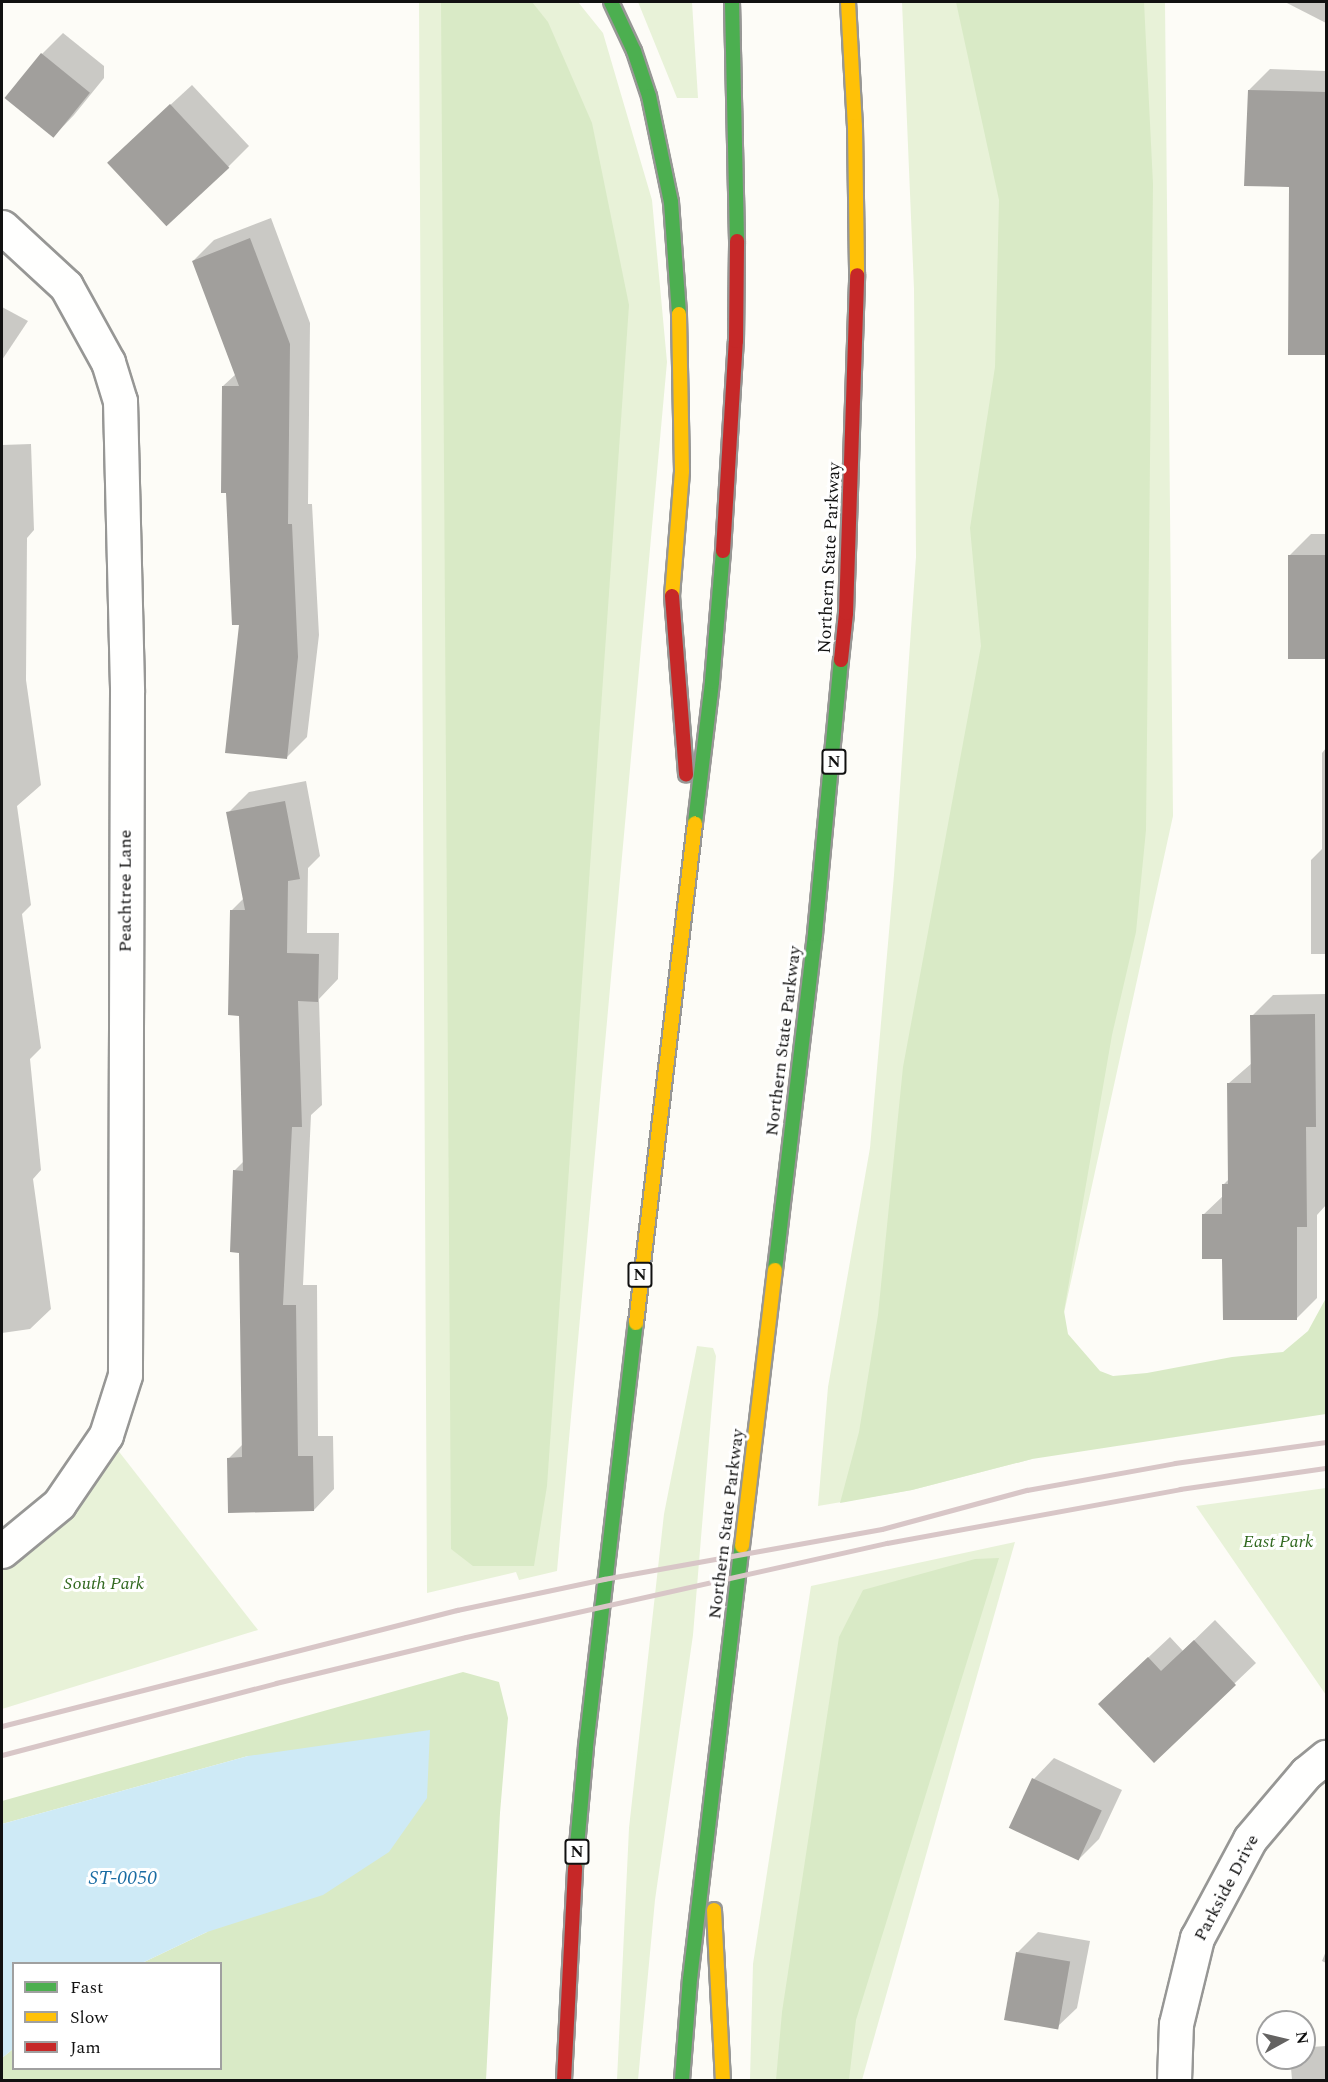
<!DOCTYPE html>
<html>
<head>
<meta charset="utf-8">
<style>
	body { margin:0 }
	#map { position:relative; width:1328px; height:2082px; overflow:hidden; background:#fdfcf7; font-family:Spectral,serif }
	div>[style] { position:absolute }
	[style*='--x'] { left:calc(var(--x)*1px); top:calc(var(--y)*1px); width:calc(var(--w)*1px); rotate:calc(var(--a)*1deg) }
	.green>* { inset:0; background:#e8f2d8 }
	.forest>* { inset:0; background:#d9eac6 }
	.water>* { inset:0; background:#ceeaf6 }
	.shadow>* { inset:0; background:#0003 }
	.building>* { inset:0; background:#a19f9c; transform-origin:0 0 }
	.roads { filter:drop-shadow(2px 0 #979795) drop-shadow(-2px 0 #979795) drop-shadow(0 2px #979795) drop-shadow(0 -2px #979795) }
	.street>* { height:33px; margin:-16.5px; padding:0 16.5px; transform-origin:16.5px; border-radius:16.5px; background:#fffffe }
	.fast>* { height:14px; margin:-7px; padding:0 7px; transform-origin:7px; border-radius:7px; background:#4caf50 }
	.slow>* { height:14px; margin:-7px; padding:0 7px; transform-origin:7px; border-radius:7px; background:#ffc107 }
	.jam>* { height:14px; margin:-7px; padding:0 7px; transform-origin:7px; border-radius:7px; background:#c62828 }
	.rail>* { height:4.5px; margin:-2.25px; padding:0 2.25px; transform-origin:2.25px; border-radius:2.25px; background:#d8c6c7 }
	span { translate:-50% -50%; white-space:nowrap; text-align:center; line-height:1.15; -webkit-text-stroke:6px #fff; paint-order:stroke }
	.shield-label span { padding:2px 4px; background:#fff; border:2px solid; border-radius:4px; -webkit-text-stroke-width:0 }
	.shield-label { font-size:16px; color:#111; font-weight:700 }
	.street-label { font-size:18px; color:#111 }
	.park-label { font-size:18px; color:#326920; font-style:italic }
	.water-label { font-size:20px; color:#1a6ca3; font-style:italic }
	.frame { position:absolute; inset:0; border:3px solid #111; pointer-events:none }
	.legend { position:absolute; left:12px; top:1962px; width:210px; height:108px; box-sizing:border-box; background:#fff; border:2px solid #a0a0a0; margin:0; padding:8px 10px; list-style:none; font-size:18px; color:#111 }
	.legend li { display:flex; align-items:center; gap:12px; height:30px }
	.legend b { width:30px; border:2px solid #a0a0a0 }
	.north { position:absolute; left:1256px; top:2010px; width:60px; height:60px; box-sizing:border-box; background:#fff; border:2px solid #a0a0a0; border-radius:50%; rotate:82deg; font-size:16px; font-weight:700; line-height:24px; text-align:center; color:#111 }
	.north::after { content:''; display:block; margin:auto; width:21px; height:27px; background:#646362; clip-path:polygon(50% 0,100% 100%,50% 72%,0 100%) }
</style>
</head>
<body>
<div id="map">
	<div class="green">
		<i style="clip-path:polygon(419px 2px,578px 2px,603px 33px,652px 200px,667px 362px,557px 1571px,519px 1580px,516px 1572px,427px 1593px)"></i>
		<i style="clip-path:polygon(638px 2px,692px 2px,698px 98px,677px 98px)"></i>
		<i style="clip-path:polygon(902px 2px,1165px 2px,1173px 816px,1032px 1459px,912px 1490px,818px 1506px,828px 1387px,870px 1148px,894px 875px,916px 557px,914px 289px)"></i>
		<i style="clip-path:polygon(697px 1346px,713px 1348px,716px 1356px,693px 1635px,655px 1900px,638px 2080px,617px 2080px,629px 1828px,664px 1514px)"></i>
		<i style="clip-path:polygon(106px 1435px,258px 1630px,2px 1709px,2px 1551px)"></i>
		<i style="clip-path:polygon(1326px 1488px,1326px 1695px,1196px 1506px)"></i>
		<i style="clip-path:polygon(1015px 1542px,862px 2080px,750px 2080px,753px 1964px,811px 1586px)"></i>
	</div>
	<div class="forest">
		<i style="clip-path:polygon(441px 2px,532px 2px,548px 22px,592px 123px,629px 305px,547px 1486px,534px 1566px,473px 1566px,451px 1549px)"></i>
		<i style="clip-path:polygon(956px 2px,1144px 2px,1153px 184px,1146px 830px,1136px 932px,1112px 1035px,1064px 1311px,1068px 1334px,1100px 1371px,1113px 1376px,1147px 1373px,1232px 1357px,1283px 1352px,1308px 1331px,1326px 1298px,1326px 1414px,1032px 1459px,912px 1490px,840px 1503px,859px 1432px,878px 1315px,903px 1067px,981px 646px,970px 528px,995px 367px,999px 200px)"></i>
		<i style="clip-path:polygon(999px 1558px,856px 2020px,849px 2080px,776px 2080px,782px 2012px,839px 1637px,863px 1590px,975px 1559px)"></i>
		<i style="clip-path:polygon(463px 1672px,499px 1682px,508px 1718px,500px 1813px,486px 2080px,2px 2080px,2px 2058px,13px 2049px,14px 2068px,220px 2068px,220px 1964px,142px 1963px,207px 1932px,248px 1756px,2px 1824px,2px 1801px)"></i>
	</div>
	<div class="water">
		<i style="clip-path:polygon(430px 1730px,427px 1798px,389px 1852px,323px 1895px,207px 1932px,142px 1963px,14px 1964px,13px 2049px,2px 2058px,2px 1824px,248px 1756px)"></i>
	</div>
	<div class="shadow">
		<i style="clip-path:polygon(1285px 2px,1326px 2px,1326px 23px)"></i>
		<i style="clip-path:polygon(63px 33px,104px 66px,104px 78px,74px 115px,54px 136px,42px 54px)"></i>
		<i style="clip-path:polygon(1270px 69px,1326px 71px,1326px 354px,1290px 353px,1291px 186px,1249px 90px)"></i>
		<i style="clip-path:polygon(192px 85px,249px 146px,228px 167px,130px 142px)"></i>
		<i style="clip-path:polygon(271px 218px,310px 323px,308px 504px,312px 504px,319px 635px,307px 737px,286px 758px,241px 623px,223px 386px,236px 374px,193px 261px,214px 240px)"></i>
		<i style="clip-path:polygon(2px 307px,28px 321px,2px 360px)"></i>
		<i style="clip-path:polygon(31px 444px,34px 530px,27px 538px,26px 680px,41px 785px,17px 806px,31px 905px,22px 914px,41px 1048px,30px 1059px,41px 1170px,33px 1179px,51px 1309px,30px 1329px,2px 1333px,2px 445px)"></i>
		<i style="clip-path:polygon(1311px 534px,1326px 534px,1326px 657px,1289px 657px,1290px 555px)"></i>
		<i style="clip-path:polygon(1326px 748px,1326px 954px,1311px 954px,1311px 860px,1322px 849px,1322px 753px)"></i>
		<i style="clip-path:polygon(306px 781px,320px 856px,308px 868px,307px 933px,339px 933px,338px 979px,319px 999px,322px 1105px,311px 1115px,303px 1285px,317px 1285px,318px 1436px,333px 1436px,334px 1489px,314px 1510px,229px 1458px,243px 1444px,241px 1251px,234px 1171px,244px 1161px,240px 1014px,231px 911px,244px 898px,228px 813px,249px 792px)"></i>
		<i style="clip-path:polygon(1326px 994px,1326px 1205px,1317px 1215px,1317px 1298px,1296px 1319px,1224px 1257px,1203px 1215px,1224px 1195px,1224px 1184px,1230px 1178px,1229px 1083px,1252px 1063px,1252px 1016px,1273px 995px)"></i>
		<i style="clip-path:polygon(1215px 1620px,1256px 1663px,1154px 1760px,1121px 1683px,1170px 1637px,1183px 1651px)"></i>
		<i style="clip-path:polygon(1054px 1758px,1122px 1790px,1099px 1839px,1078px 1860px,1034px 1779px)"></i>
		<i style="clip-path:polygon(1038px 1932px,1090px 1941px,1077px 2008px,1056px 2028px,1017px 1953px)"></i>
		<i style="clip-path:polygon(1326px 1951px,1326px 1963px,1322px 1961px)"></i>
		<i style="clip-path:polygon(1326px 2046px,1326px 2080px,1292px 2080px,1291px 2068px,1304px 2058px,1312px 2047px)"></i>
	</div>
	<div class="building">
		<i style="left:41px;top:53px;width:63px;height:58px;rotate:39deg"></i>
		<i style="clip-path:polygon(1248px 90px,1326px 92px,1326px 355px,1288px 355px,1289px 187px,1244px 186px)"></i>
		<i style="left:170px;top:104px;width:87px;height:86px;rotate:47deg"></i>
		<i style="clip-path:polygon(250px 238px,290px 344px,288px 524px,292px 524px,298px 657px,287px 759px,225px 753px,239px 625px,232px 625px,226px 493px,221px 493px,222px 386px,239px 386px,192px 261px)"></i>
		<i style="left:1288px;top:555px;width:38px;height:104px"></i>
		<i style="clip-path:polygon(285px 801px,300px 879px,288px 881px,287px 953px,319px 954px,318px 1002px,298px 1001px,302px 1127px,292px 1127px,283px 1305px,296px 1305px,298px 1456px,313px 1456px,314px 1511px,228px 1513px,227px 1458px,242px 1457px,239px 1253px,230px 1252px,233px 1170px,243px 1171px,239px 1016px,228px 1015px,230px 910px,245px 910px,226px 812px)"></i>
		<i style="clip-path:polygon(1315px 1014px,1316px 1127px,1306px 1127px,1307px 1227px,1297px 1227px,1297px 1320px,1223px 1320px,1222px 1259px,1202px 1259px,1202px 1214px,1222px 1214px,1222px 1184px,1228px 1184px,1227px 1083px,1251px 1083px,1250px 1015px)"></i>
		<i style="clip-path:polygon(1194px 1640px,1236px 1685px,1154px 1763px,1098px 1704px,1148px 1657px,1161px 1671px)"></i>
		<i style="left:1032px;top:1778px;width:77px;height:55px;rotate:25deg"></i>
		<i style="left:1016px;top:1952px;width:55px;height:69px;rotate:10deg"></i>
	</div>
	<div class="roads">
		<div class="street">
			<i style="--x:2;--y:227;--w:87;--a:42.7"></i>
			<i style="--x:66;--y:286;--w:87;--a:61.1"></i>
			<i style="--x:108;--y:362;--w:41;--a:72.9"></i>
			<i style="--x:120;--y:401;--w:291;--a:88.6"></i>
			<i style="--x:127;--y:692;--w:683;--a:90.17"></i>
			<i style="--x:125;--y:1375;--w:63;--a:107.6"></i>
			<i style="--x:106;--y:1435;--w:83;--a:124.3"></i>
			<i style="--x:59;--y:1504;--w:74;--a:140.5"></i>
			<i style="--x:1174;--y:2080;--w:56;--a:-88"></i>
			<i style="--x:1176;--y:2024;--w:89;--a:-76.3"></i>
			<i style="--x:1197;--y:1938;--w:112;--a:-61.8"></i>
			<i style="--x:1250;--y:1839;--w:87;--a:-49.7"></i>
			<i style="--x:1306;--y:1773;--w:26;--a:-39"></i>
		</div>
		<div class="fast">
			<i style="--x:611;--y:2;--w:54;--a:64.9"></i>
			<i style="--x:634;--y:51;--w:47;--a:71.6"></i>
			<i style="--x:649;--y:96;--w:108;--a:78.3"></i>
			<i style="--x:671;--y:202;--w:112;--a:85.9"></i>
			<i style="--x:732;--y:2;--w:239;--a:88.8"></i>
			<i style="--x:695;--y:823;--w:142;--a:-83.1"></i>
			<i style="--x:712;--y:682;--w:131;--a:-85.2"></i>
			<i style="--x:775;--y:1270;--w:338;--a:-83.2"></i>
			<i style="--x:815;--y:934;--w:275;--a:-84.6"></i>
			<i style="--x:575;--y:1868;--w:122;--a:-84.8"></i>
			<i style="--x:586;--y:1746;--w:426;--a:-83.3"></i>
			<i style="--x:682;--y:2080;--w:101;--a:-85.5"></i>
			<i style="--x:690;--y:1979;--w:436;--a:-83.2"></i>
		</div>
		<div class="slow">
			<i style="--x:848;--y:2;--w:124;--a:86.8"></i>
			<i style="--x:855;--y:126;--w:149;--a:89.2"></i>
			<i style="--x:672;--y:596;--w:125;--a:-85.4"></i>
			<i style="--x:682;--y:471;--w:157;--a:-91.1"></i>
			<i style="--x:636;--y:1323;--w:503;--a:-83.27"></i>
			<i style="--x:742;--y:1546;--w:278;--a:-83.2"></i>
			<i style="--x:714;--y:1910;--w:170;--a:87"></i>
		</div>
		<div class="jam">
			<i style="--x:723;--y:551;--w:210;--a:-86.5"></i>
			<i style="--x:736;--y:341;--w:100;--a:-89.4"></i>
			<i style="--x:672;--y:596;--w:179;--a:85.5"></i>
			<i style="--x:841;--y:660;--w:47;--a:-83.9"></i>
			<i style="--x:846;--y:613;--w:338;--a:-88.1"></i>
			<i style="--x:564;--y:2080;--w:212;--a:-87"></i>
		</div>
	</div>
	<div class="rail">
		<i style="--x:2;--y:1726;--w:470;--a:-14.3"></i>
		<i style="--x:457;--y:1610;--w:150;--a:-11.9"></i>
		<i style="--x:604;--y:1579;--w:282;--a:-10.2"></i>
		<i style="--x:882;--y:1529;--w:150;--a:-15.1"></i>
		<i style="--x:1027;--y:1490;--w:150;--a:-10.3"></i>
		<i style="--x:1175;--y:1463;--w:152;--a:-7.9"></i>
		<i style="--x:2;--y:1755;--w:283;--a:-14.7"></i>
		<i style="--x:276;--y:1683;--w:195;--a:-13.6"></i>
		<i style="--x:466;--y:1637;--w:431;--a:-12.6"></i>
		<i style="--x:887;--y:1543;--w:298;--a:-10.4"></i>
		<i style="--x:1180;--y:1489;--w:148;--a:-8.2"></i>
	</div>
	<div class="shield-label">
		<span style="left:834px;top:762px">N</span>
		<span style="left:640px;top:1275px">N</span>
		<span style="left:577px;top:1852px">N</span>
	</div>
	<div class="street-label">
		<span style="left:830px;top:558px;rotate:-87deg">Northern State Parkway</span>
		<span style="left:126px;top:891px;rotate:-90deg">Peachtree Lane</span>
		<span style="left:784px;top:1041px;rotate:-83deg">Northern State Parkway</span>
		<span style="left:727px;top:1524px;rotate:-83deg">Northern State Parkway</span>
		<span style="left:1227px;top:1888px;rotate:-62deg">Parkside Drive</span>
	</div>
	<div class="park-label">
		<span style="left:1278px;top:1542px">East Park</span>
		<span style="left:104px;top:1584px">South Park</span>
	</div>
	<div class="water-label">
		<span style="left:123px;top:1878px">ST-0050</span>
	</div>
	<div class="frame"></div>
	<ul class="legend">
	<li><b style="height:8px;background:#4caf50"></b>Fast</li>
	<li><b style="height:8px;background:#ffc107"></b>Slow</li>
	<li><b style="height:8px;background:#c62828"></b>Jam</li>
	</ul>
	<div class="north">N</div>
</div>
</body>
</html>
